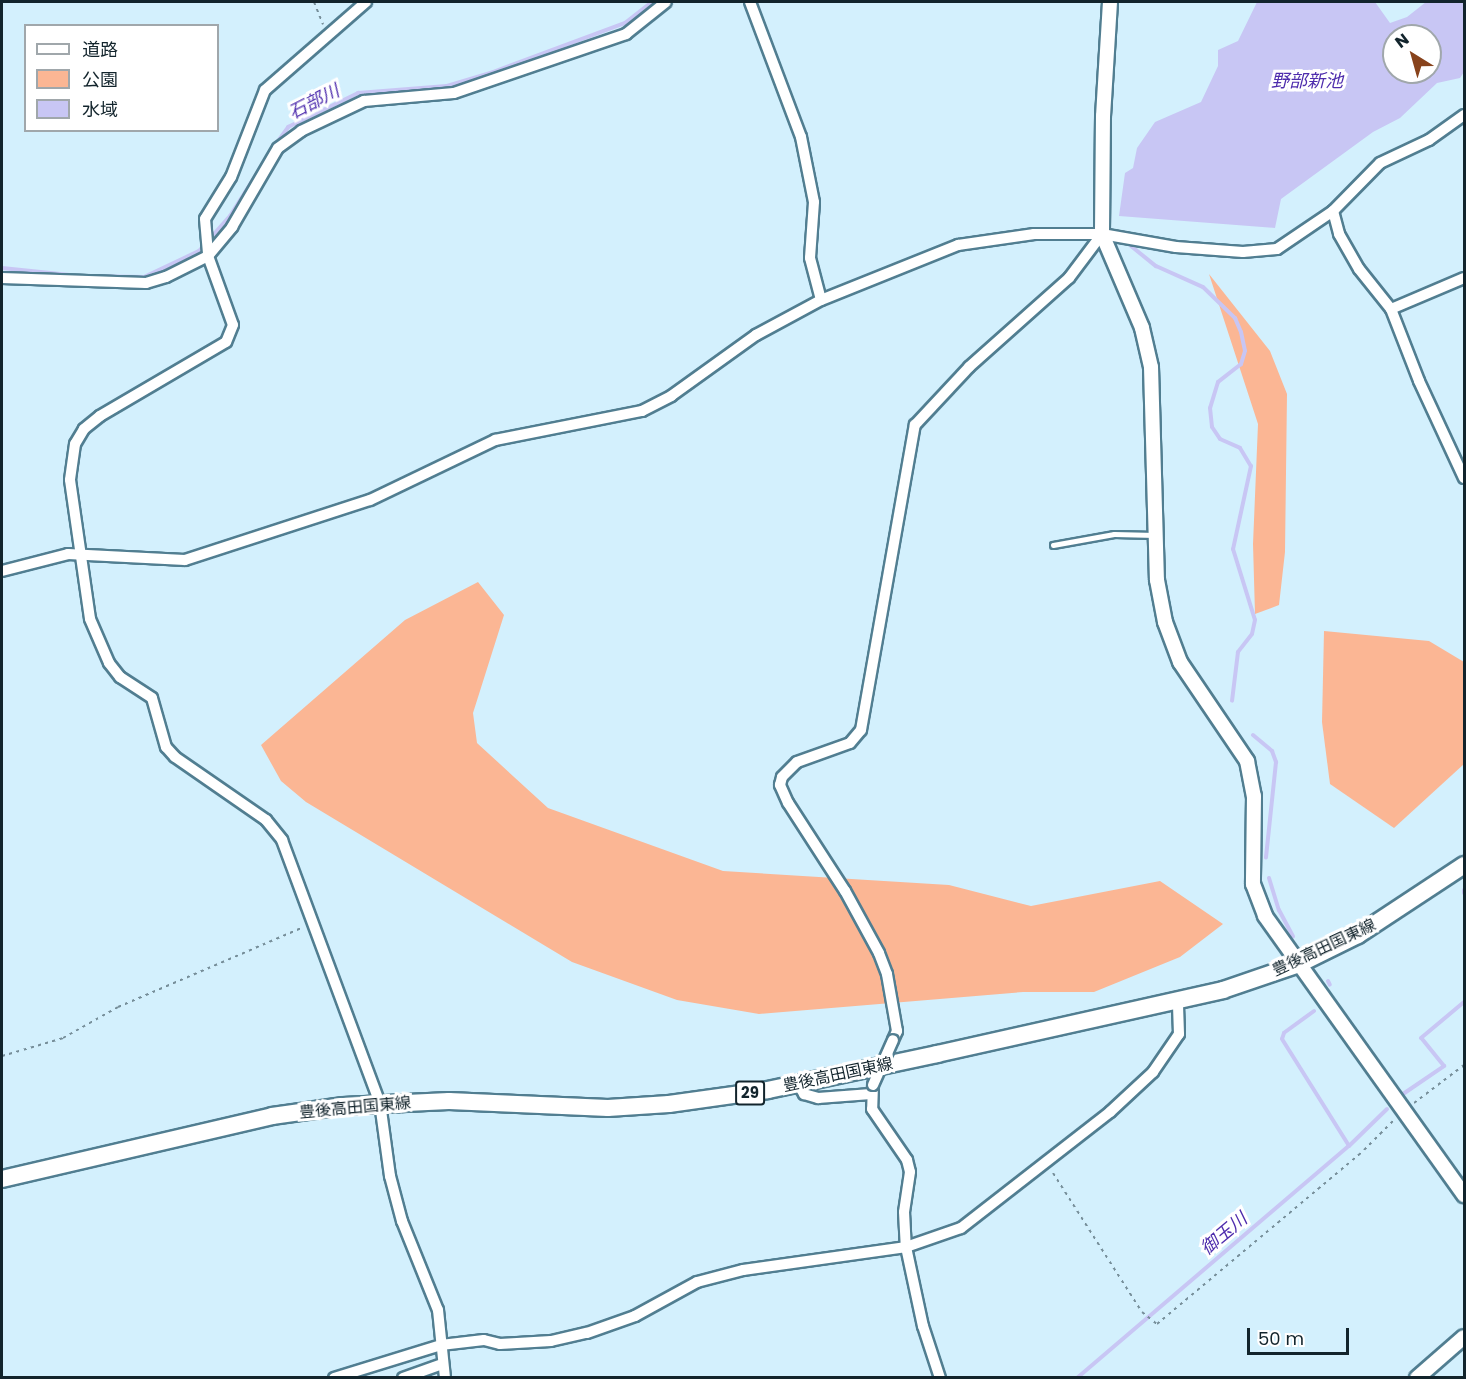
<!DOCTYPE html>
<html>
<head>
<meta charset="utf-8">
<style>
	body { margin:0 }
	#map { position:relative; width:1466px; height:1379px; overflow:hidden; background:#d3f0fd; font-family:Poppins,"Noto Sans JP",sans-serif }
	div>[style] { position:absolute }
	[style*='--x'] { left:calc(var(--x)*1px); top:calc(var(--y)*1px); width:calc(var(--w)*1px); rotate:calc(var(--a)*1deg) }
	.green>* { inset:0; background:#fbb694 }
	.water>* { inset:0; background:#c8c6f4 }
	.stream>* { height:4px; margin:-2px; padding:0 2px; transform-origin:2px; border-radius:2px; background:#c8c6f4 }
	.path>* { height:2px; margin-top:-1px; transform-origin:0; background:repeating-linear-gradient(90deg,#768e99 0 3px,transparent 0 7.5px) }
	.roads { filter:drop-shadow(2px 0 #517e91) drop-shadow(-2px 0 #517e91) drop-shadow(0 2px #517e91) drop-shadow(0 -2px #517e91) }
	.service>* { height:5px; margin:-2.5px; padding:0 2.5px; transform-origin:2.5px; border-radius:2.5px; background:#fff }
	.minor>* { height:10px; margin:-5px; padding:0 5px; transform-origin:5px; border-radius:5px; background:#fff }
	.tertiary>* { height:14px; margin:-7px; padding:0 7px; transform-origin:7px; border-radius:7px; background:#fff }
	.primary>* { height:16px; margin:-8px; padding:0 8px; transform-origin:8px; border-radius:8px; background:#fff }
	.bridges { filter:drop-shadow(2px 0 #517e91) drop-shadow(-2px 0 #517e91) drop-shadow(0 2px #517e91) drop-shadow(0 -2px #517e91) }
	.minor-bridge>* { height:10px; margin:-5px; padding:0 5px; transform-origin:5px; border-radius:5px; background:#fff }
	span { translate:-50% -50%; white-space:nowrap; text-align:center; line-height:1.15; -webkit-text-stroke:6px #fff; paint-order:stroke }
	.shield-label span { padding:2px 4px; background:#fff; border:2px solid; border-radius:4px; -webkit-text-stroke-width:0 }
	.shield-label { font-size:15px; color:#12242c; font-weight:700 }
	.street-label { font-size:16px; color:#12242c }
	.water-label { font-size:18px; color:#4e2dad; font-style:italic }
	.frame { position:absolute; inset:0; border:3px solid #12242c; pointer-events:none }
	.legend { position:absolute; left:24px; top:24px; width:195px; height:108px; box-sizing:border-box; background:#fff; border:2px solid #a0a7ab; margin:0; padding:8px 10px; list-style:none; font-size:18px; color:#12242c }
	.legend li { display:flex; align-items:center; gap:12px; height:30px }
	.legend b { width:30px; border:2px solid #a0a7ab }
	.north { position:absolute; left:1382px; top:24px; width:60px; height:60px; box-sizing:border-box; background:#fff; border:2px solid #a0a7ab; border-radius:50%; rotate:323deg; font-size:16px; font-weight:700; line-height:24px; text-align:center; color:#12242c }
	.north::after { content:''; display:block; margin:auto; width:21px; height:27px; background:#88431c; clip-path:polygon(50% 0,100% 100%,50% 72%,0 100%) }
	.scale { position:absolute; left:1247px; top:1328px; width:102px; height:27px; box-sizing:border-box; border:3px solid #12242c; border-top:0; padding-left:8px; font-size:18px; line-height:21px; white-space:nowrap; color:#12242c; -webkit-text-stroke:4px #fff; paint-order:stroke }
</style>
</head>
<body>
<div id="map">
	<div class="green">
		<i style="clip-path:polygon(1209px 274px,1270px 351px,1287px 394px,1285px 552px,1279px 605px,1255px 614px,1253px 544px,1258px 424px)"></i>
		<i style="clip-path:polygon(478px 582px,504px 615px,473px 713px,477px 743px,548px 808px,723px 871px,949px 885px,1031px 906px,1160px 881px,1223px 924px,1180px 957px,1094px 992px,1023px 992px,759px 1014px,677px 1000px,572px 962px,306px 802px,281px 781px,261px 745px,405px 620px)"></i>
		<i style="clip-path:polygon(1324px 631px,1429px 641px,1464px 662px,1464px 764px,1394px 828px,1330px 784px,1322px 722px)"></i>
	</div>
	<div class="water">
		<i style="clip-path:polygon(evenodd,1257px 2px,1375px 2px,1390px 23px,1407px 17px,1426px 2px,1464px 2px,1464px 72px,1460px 78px,1437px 83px,1400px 118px,1373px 132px,1281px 199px,1275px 228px,1119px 216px,1125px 173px,1133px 168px,1137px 148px,1155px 122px,1201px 102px,1218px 66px,1218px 50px,1238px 41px,1257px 2px,1394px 36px,1430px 36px,1430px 72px,1394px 72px,1394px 36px)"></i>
	</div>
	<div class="stream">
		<i style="--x:273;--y:148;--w:26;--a:-54"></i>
		<i style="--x:288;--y:127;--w:78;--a:-25.9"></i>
		<i style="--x:358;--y:93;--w:89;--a:-4.5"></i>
		<i style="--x:447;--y:86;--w:48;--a:-16.9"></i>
		<i style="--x:493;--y:72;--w:141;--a:-20.4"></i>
		<i style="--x:625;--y:23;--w:34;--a:-38"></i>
		<i style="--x:1131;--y:246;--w:32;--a:39"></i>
		<i style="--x:1156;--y:266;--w:51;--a:24.1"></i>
		<i style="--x:1203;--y:287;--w:45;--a:44.1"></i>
		<i style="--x:1235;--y:318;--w:15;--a:67"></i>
		<i style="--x:1241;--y:332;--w:19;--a:78"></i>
		<i style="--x:1245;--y:351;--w:14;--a:107"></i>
		<i style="--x:1241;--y:364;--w:29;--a:142"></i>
		<i style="--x:1218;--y:382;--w:27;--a:107"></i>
		<i style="--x:1210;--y:408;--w:19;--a:84"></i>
		<i style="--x:1212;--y:427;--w:14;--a:56"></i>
		<i style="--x:1220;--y:439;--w:22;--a:24"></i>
		<i style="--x:1240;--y:448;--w:21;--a:59"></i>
		<i style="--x:1251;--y:466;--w:85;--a:102.2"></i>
		<i style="--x:1233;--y:549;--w:74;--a:72.8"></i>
		<i style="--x:1255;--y:620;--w:14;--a:102"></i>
		<i style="--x:1252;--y:634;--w:23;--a:128"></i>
		<i style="--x:1238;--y:652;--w:49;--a:97"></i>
		<i style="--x:2;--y:268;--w:68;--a:5.9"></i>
		<i style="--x:80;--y:276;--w:64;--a:0.9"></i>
		<i style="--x:144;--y:277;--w:61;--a:-25.3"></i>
		<i style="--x:199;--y:251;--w:47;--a:-48.5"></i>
		<i style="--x:230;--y:216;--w:67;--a:-57.7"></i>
		<i style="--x:1253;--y:735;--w:25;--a:40"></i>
		<i style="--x:1272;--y:751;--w:12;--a:70"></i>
		<i style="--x:1276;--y:762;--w:96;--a:96"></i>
		<i style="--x:1269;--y:878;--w:34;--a:73"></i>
		<i style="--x:1279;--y:910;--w:30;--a:62"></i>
		<i style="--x:1464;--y:890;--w:3;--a:90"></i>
		<i style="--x:1328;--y:981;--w:4;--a:63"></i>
		<i style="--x:1314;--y:1011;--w:37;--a:144"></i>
		<i style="--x:1284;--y:1033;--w:6;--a:108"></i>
		<i style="--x:1282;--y:1039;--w:126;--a:57.9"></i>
		<i style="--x:1403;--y:1094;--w:50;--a:-34.3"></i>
		<i style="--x:1444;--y:1066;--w:36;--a:-129"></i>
		<i style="--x:1421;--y:1038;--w:56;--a:-39.9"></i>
		<i style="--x:1077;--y:1378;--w:358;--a:-40.5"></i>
		<i style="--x:1349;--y:1146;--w:53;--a:-44.2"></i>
	</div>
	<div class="path">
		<i style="--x:314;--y:2;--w:24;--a:68"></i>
		<i style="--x:2;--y:1056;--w:64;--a:-16.4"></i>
		<i style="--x:63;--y:1038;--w:63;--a:-29.4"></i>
		<i style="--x:118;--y:1007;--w:199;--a:-23.3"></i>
		<i style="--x:1414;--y:1103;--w:63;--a:-37.2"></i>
		<i style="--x:1053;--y:1173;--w:165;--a:57.4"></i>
		<i style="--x:1142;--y:1312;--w:19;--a:39"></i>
		<i style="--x:1157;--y:1324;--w:270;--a:-40"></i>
		<i style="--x:1364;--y:1150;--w:42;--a:-45"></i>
	</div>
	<div class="roads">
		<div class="service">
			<i style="--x:1053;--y:545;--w:62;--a:-10.2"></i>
			<i style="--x:1114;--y:534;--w:41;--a:1.4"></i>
		</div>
		<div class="minor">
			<i style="--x:366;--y:2;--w:134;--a:138.9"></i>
			<i style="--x:265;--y:90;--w:93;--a:111.3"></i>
			<i style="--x:231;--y:177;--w:49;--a:121.8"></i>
			<i style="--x:205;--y:219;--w:37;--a:85"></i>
			<i style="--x:208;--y:256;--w:73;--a:70.1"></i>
			<i style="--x:233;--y:325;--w:18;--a:112"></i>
			<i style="--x:226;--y:342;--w:146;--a:149.6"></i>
			<i style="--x:100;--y:416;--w:21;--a:141"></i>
			<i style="--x:84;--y:429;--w:17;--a:121"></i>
			<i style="--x:75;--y:444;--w:36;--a:98"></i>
			<i style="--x:70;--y:480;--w:140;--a:81.8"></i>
			<i style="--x:90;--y:619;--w:48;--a:66.6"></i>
			<i style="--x:109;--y:663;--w:18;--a:52"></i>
			<i style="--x:120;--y:677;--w:38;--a:33"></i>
			<i style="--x:152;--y:698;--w:51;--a:74.1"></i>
			<i style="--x:166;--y:747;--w:13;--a:48"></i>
			<i style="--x:175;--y:757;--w:111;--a:34.7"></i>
			<i style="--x:266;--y:820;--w:26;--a:51"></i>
			<i style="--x:282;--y:840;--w:281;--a:69.6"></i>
			<i style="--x:380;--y:1103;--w:74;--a:82.2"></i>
			<i style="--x:390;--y:1176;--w:47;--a:75.1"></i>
			<i style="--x:402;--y:1221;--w:96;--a:68"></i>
			<i style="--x:438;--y:1310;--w:68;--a:84.1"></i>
			<i style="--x:750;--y:2;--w:144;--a:69.3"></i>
			<i style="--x:801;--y:137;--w:66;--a:78.7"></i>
			<i style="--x:814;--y:202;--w:56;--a:94.1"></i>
			<i style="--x:810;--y:258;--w:43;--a:75.3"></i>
			<i style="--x:1333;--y:211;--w:24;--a:75"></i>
			<i style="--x:1339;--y:234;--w:40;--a:60.3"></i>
			<i style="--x:1359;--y:269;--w:51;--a:51.3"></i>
			<i style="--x:1391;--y:309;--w:77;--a:68.7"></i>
			<i style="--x:1419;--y:381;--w:107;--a:65.1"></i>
			<i style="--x:2;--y:278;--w:144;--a:2"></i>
			<i style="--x:146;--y:283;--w:21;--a:-17"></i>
			<i style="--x:166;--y:277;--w:47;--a:-26.6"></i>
			<i style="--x:208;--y:256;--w:38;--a:-50"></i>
			<i style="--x:232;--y:227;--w:91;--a:-59.8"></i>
			<i style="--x:278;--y:148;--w:29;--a:-36"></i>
			<i style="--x:301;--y:131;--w:70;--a:-25.5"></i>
			<i style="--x:364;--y:101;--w:90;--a:-5.1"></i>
			<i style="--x:454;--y:93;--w:182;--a:-18.9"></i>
			<i style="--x:626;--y:34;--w:51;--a:-38.7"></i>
			<i style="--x:1391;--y:309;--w:79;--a:-23"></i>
			<i style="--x:2;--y:571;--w:68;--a:-14.4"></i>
			<i style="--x:68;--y:554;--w:117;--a:2.9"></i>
			<i style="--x:185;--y:560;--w:194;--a:-18"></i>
			<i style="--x:370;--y:500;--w:139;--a:-25.6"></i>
			<i style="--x:495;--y:440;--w:150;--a:-11.2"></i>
			<i style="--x:642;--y:411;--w:33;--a:-27"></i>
			<i style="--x:671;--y:396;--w:105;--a:-35.7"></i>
			<i style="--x:756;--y:335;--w:74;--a:-28.3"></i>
			<i style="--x:821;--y:300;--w:148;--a:-21.9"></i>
			<i style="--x:958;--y:245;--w:77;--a:-8.2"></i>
			<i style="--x:1034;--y:234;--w:68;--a:0"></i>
			<i style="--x:1102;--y:234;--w:75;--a:10"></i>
			<i style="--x:1176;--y:247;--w:67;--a:4.3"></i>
			<i style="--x:1243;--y:252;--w:34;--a:-5"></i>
			<i style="--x:1277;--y:249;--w:68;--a:-34.2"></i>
			<i style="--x:1333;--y:211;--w:67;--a:-45.6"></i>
			<i style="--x:1380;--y:163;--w:54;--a:-25.1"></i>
			<i style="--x:1429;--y:140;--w:43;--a:-35.5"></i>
			<i style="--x:893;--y:1040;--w:10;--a:-66"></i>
			<i style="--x:897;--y:1031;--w:58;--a:-100"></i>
			<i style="--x:887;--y:974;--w:22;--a:-111"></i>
			<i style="--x:879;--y:953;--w:71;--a:-118.7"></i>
			<i style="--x:845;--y:891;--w:105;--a:-122.9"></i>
			<i style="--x:788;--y:803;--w:20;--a:-114"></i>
			<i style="--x:780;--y:785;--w:8;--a:-76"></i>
			<i style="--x:782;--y:777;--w:21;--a:-45"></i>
			<i style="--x:797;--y:762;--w:56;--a:-19.7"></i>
			<i style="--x:850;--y:743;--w:17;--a:-50"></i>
			<i style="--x:861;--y:730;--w:310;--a:-80"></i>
			<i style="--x:915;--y:425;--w:79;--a:-47"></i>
			<i style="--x:969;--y:367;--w:134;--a:-41.7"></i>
			<i style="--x:1069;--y:278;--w:55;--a:-53.1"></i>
			<i style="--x:798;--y:1084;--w:12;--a:59"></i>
			<i style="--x:804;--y:1094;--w:15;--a:16"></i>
			<i style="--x:818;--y:1098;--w:53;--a:-4.3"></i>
			<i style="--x:873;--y:1085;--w:24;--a:92"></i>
			<i style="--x:872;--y:1109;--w:62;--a:55.5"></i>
			<i style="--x:907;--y:1160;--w:12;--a:76"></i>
			<i style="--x:910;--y:1172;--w:40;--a:98.5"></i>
			<i style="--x:904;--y:1212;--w:35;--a:87"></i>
			<i style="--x:906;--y:1247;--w:81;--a:77.9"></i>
			<i style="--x:923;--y:1326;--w:55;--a:71.9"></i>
			<i style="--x:334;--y:1378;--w:112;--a:-17.1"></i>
			<i style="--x:441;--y:1345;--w:43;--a:-6.6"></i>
			<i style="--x:484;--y:1340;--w:16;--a:14"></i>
			<i style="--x:500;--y:1344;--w:51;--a:-3.4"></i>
			<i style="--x:551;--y:1341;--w:37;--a:-13"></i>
			<i style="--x:587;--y:1333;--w:51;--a:-19.5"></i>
			<i style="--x:635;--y:1316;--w:71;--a:-28.7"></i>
			<i style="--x:697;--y:1282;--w:48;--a:-14.6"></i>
			<i style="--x:743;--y:1270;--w:165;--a:-8"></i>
			<i style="--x:906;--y:1247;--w:58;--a:-19.1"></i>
			<i style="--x:961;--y:1228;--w:189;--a:-37.9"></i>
			<i style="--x:1110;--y:1112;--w:59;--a:-42.9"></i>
			<i style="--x:1153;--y:1072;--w:46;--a:-55.6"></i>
			<i style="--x:1179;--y:1034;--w:32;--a:-92"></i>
			<i style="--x:403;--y:1378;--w:41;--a:-19.7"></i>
		</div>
		<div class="tertiary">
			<i style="--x:1110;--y:2;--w:114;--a:93.5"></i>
			<i style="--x:1103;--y:116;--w:118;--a:90.5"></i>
			<i style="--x:1102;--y:234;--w:102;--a:66.9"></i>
			<i style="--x:1142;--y:328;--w:40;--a:77"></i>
			<i style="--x:1151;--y:367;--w:213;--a:88.4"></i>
			<i style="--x:1157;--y:580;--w:43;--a:79.2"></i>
			<i style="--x:1165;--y:622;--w:43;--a:69.4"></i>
			<i style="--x:1180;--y:662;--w:120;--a:55.9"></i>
			<i style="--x:1247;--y:761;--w:36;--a:79"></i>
			<i style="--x:1254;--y:796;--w:88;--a:90.7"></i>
			<i style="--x:1253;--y:884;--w:34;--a:69"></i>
			<i style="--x:1265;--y:916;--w:343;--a:54.5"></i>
			<i style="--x:1417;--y:1378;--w:62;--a:-41.1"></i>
		</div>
		<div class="primary">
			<i style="--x:2;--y:1179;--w:277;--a:-13.1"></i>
			<i style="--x:272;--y:1116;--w:72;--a:-8"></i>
			<i style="--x:343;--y:1106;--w:106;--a:-2.7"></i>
			<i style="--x:449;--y:1101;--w:159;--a:2.5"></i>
			<i style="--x:608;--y:1108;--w:61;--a:-3.8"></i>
			<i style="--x:669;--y:1104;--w:100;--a:-8"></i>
			<i style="--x:768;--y:1090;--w:173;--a:-12"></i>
			<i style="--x:937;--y:1054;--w:293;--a:-12.6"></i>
			<i style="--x:1223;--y:990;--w:80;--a:-18.9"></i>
			<i style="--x:1299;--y:964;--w:66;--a:-26.2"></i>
			<i style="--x:1358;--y:935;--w:127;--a:-33.4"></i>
		</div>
	</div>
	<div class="bridges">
		<div class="minor-bridge">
			<i style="--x:873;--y:1085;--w:49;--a:-66"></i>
		</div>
	</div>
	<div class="shield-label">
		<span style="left:750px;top:1093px">29</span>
	</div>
	<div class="street-label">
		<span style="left:1324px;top:948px;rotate:-25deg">豊後高田国東線</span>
		<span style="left:838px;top:1075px;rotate:-12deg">豊後高田国東線</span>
		<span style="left:355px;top:1108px;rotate:-5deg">豊後高田国東線</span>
	</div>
	<div class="water-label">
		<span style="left:1307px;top:81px">野部新池</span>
		<span style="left:314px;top:102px;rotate:-27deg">石部川</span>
		<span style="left:1224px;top:1234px;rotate:-40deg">御玉川</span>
	</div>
	<div class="frame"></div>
	<ul class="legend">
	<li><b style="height:8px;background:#fff"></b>道路</li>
	<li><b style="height:16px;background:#fbb694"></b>公園</li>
	<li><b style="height:16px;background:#c8c6f4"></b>水域</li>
	</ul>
	<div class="north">N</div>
	<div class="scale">50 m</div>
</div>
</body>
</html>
